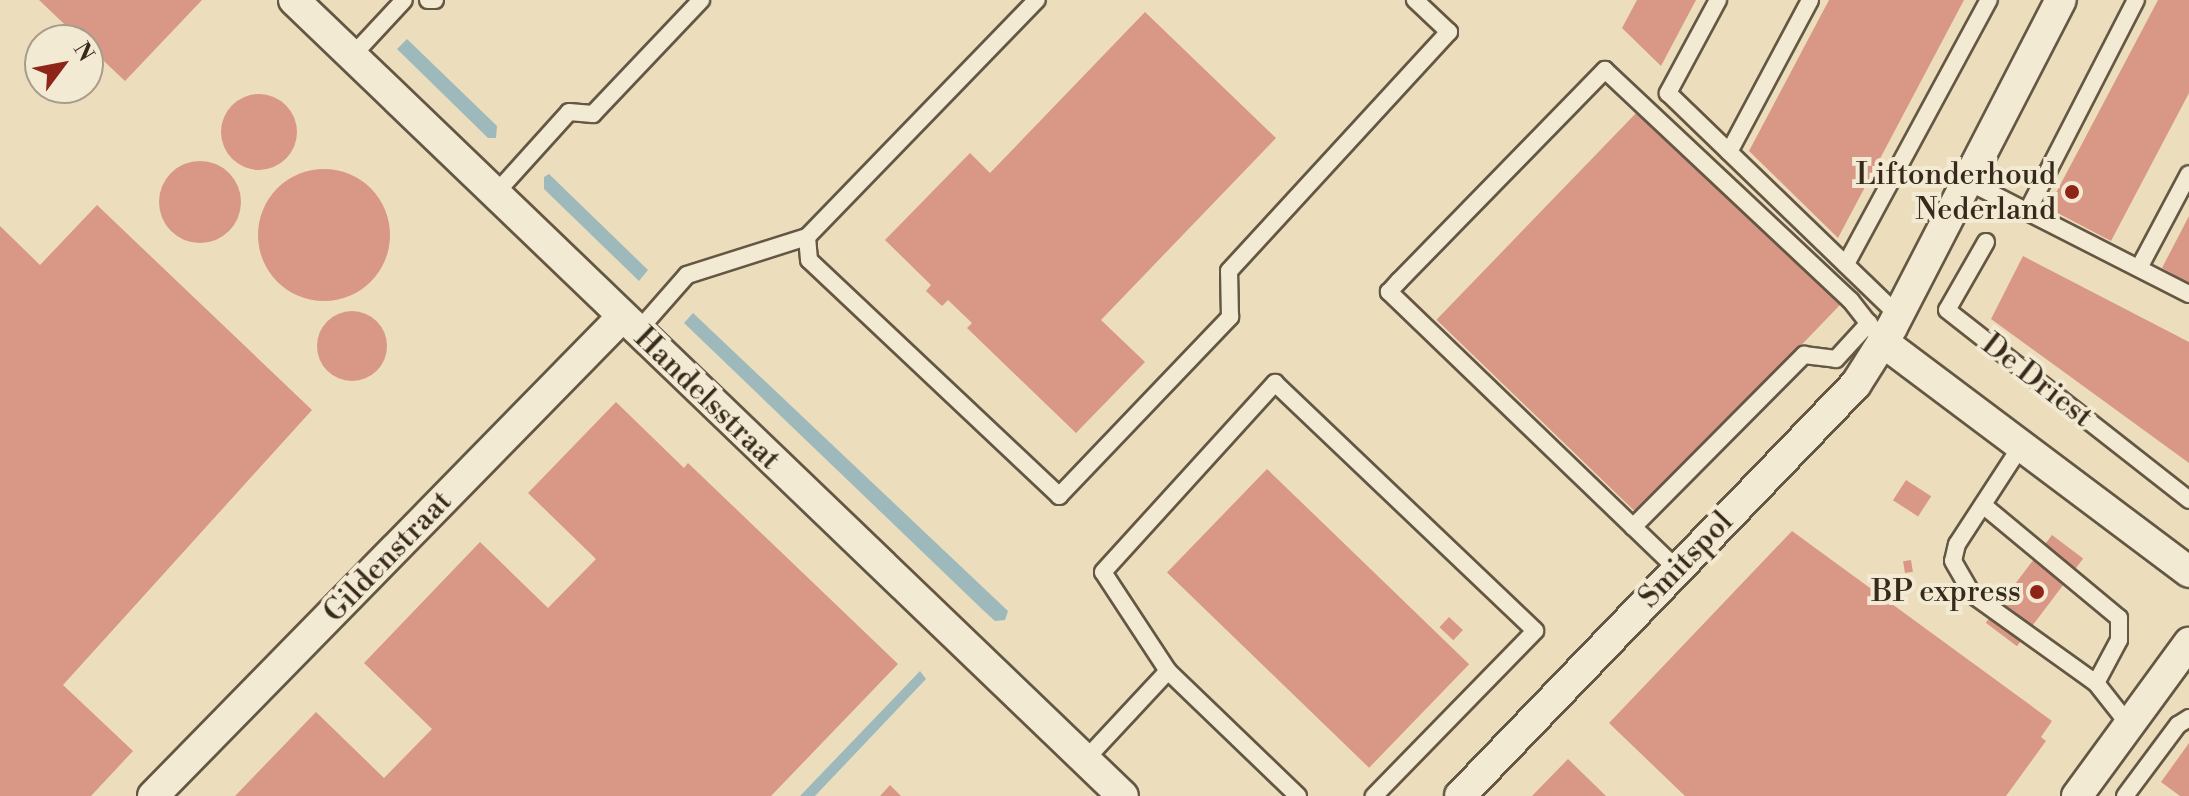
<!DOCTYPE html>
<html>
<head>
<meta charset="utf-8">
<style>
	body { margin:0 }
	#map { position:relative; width:2189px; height:796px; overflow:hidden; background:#ecdebc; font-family:"Libre Bodoni",serif }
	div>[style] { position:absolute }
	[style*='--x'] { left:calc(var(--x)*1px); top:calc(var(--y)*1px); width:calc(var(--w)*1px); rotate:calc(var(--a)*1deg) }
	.water>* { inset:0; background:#9db9bb }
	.building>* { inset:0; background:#d99785; transform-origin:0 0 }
	.round { border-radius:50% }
	.roads { filter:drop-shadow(2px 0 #645744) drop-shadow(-2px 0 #645744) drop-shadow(0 2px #645744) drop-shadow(0 -2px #645744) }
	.lane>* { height:16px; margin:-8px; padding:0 8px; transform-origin:8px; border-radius:8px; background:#f3ead3 }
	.street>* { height:30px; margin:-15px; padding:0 15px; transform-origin:15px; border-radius:15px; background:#f3ead3 }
	.dots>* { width:22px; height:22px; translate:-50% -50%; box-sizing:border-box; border:4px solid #f3ead3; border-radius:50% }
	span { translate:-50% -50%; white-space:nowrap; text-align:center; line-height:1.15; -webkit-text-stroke:8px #f3ead3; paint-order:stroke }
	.poi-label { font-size:30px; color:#372a1c }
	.right { translate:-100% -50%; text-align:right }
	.street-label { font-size:30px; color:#372a1c }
	.north { position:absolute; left:24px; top:24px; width:80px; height:80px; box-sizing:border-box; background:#f3ead3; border:2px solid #a89d8a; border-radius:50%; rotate:58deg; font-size:22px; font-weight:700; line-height:32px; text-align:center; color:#372a1c }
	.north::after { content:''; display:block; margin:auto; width:28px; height:36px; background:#8f2418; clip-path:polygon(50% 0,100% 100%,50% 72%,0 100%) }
</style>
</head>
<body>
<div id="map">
	<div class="water">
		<i style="clip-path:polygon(407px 39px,497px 126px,496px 138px,488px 138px,397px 49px)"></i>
		<i style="clip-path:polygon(549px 174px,648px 270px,639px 281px,544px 189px,544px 177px)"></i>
		<i style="clip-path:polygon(693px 313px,1008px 611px,1005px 620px,995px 621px,984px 611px,684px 323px)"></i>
		<i style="clip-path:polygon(920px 671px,926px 679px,815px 796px,800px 796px)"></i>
	</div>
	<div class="building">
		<i style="clip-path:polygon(39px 0,202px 0,125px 81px,88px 46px,88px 40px,81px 40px)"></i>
		<i style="clip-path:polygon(1637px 0,1696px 0,1661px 66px,1622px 28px)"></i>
		<i style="clip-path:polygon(1829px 0,1964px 0,1838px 238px,1749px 151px)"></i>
		<i style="clip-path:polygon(2158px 0,2189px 0,2189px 93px,2111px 241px,2048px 208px)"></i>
		<i style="clip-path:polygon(1145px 12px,1276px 138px,1101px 320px,1145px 362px,1076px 433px,967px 328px,972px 323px,948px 300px,942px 306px,926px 291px,931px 285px,885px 240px,970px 153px,990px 173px)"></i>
		<i class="round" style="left:221px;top:94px;width:76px;height:76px"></i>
		<i style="left:1640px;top:109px;width:280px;height:293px;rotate:44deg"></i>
		<i class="round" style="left:159px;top:161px;width:82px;height:82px"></i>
		<i class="round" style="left:258px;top:169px;width:132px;height:132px"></i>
		<i style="clip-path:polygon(97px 205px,312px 410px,63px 685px,133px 751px,91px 796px,0 796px,0 226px,40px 265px)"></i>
		<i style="clip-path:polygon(2189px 216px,2189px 283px,2162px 268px)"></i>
		<i style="clip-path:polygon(2023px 256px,2189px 342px,2189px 463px,1991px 319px)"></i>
		<i class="round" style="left:317px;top:311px;width:70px;height:70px"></i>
		<i style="clip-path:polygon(616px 402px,684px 468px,688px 463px,898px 664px,771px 796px,235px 796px,316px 712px,384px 778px,432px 729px,364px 663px,480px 542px,548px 608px,596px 559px,528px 493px)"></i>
		<i style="left:1267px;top:469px;width:281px;height:144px;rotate:44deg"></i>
		<i style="left:1906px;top:480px;width:30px;height:24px;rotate:33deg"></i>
		<i style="clip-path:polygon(1792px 531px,2052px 721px,2041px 737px,2046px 741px,2006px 796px,1685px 796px,1609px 723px)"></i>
		<i style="left:2052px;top:535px;width:39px;height:110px;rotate:37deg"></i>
		<i style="left:1911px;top:560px;width:12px;height:8px;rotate:81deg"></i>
		<i style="left:1449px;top:617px;width:19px;height:14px;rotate:43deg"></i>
		<i style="clip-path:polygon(2189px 743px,2189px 796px,2180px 796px,2161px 782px)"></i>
		<i style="clip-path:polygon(1568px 759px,1606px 796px,1532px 796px)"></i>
		<i style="clip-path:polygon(890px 785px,901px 796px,880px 796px)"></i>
	</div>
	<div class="roads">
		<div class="lane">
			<i style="--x:428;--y:0;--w:7;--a:0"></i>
			<i style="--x:1718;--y:0;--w:106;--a:118.3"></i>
			<i style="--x:1668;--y:93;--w:317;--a:44"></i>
			<i style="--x:352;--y:56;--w:76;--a:-47.1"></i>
			<i style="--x:1729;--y:152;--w:172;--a:-61.9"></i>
			<i style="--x:1965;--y:180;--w:251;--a:27"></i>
			<i style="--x:495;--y:194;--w:110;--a:-47.9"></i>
			<i style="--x:569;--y:112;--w:24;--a:5"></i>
			<i style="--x:593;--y:114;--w:157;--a:-46.5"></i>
			<i style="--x:2027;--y:212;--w:238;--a:-62.8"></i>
			<i style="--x:807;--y:237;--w:23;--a:85"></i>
			<i style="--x:809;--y:260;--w:344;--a:43.3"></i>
			<i style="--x:1059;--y:496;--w:248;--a:-46.3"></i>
			<i style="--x:1230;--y:317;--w:46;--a:-91.2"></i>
			<i style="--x:1229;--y:271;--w:325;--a:-47.4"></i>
			<i style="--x:1449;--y:32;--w:47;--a:-136.7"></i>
			<i style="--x:1986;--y:242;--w:78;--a:119.8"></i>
			<i style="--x:1947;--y:310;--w:308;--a:38.1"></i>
			<i style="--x:1846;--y:264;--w:300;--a:-61.6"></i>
			<i style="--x:2139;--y:268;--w:106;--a:-62"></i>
			<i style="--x:637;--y:332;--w:76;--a:-48.7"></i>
			<i style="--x:687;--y:275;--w:126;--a:-17.6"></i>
			<i style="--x:807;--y:237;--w:330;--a:-45.9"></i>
			<i style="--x:2021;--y:446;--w:117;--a:123.1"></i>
			<i style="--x:1957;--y:544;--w:17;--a:103"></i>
			<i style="--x:1953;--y:561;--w:39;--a:60"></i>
			<i style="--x:1973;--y:595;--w:151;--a:35.6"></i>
			<i style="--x:2096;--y:683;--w:53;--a:51.8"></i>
			<i style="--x:1983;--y:505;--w:177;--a:39.7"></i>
			<i style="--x:2119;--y:618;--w:22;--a:90"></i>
			<i style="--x:2119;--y:640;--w:49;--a:118.1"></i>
			<i style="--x:1633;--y:527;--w:243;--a:-45.2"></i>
			<i style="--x:1804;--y:355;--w:32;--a:7"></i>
			<i style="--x:1836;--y:359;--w:49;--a:-47.5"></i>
			<i style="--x:1677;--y:569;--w:400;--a:-136.1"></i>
			<i style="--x:1389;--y:292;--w:15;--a:-48"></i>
			<i style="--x:1399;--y:281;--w:295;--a:-45.7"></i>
			<i style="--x:1605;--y:70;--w:337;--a:43.2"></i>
			<i style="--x:1851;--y:301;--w:52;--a:52"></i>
			<i style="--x:1085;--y:760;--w:122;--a:-47"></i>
			<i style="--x:1298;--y:796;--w:180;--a:-136.1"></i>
			<i style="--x:1168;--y:671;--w:118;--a:-123.3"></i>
			<i style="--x:1103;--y:572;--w:256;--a:-47.7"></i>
			<i style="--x:1275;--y:383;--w:359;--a:43.6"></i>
			<i style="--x:1535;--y:631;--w:231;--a:134.3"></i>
			<i style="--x:2125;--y:796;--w:89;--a:-53.3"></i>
			<i style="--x:2178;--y:725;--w:13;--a:-32"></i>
		</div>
		<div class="street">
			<i style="--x:294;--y:0;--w:1149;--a:43.84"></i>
			<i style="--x:1883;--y:342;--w:383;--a:36.9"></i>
			<i style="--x:153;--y:796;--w:670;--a:-45.6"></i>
			<i style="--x:1460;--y:796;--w:571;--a:-46.13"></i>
			<i style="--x:1856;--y:384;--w:67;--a:-57.7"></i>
			<i style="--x:1892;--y:327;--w:368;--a:-62.7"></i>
			<i style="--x:2077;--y:796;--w:190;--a:-53.8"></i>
		</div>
	</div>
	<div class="dots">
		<i style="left:2072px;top:192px;background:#8f2418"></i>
		<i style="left:2037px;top:592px;background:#8f2418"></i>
	</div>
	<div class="poi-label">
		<span class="right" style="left:2056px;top:192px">Liftonderhoud<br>Nederland</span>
		<span class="right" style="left:2021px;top:592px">BP express</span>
	</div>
	<div class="street-label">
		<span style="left:2037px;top:381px;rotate:38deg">De Driest</span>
		<span style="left:707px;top:399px;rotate:44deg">Handelsstraat</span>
		<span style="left:388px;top:557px;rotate:-46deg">Gildenstraat</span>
		<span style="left:1686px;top:560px;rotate:-46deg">Smitspol</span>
	</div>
	<div class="north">N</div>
</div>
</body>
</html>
